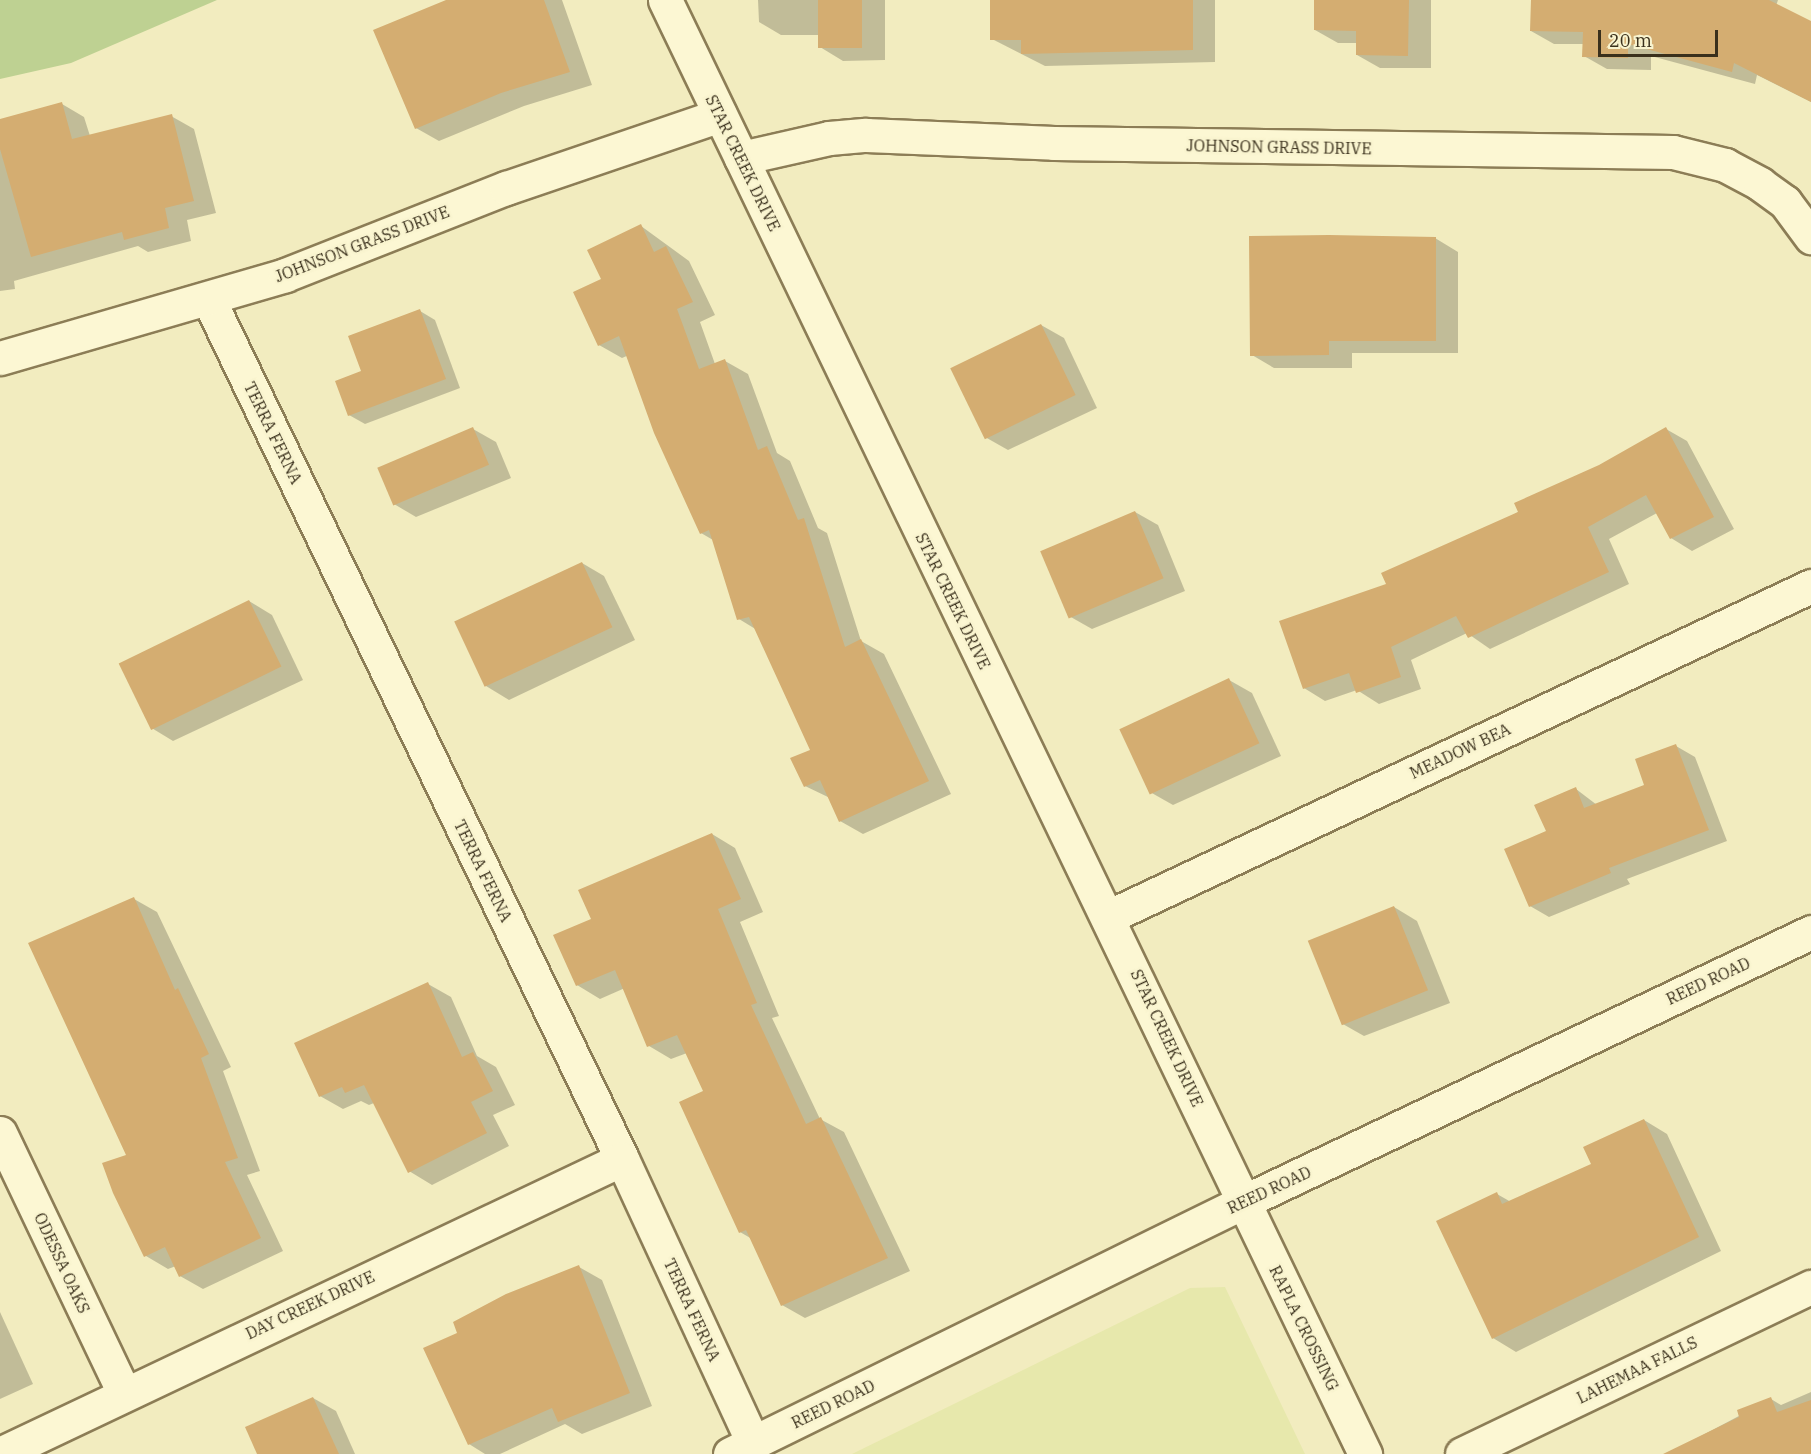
<!DOCTYPE html>
<html>
<head>
<meta charset="utf-8">
<style>
	body { margin:0 }
	#map { position:relative; width:1811px; height:1454px; overflow:hidden; background:#f2ecbf; font-family:"IBM Plex Serif",serif }
	div>[style] { position:absolute }
	[style*='--x'] { left:calc(var(--x)*1px); top:calc(var(--y)*1px); width:calc(var(--w)*1px); rotate:calc(var(--a)*1deg) }
	.farmland>* { inset:0; background:#e7e8ac }
	.green>* { inset:0; background:#bed192 }
	.shadow>* { inset:0; background:#0003 }
	.building>* { inset:0; background:#d4ad71; transform-origin:0 0 }
	.roads { filter:drop-shadow(2px 0 #8c7d56) drop-shadow(-2px 0 #8c7d56) drop-shadow(0 2px #8c7d56) drop-shadow(0 -2px #8c7d56) }
	.minor>* { height:33px; margin:-16.5px; padding:0 16.5px; transform-origin:16.5px; border-radius:16.5px; background:#fcf7d3 }
	.tertiary>* { height:33px; margin:-16.5px; padding:0 16.5px; transform-origin:16.5px; border-radius:16.5px; background:#fcf7d3 }
	span { translate:-50% -50%; white-space:nowrap; text-align:center; line-height:1.15; -webkit-text-stroke:5px #f9f4cf; paint-order:stroke }
	.street-label { font-size:16px; color:#3a301c }
	.scale { position:absolute; left:1598px; top:30px; width:120px; height:27px; box-sizing:border-box; border:3px solid #3a301c; border-top:0; padding-left:8px; font-size:18px; line-height:21px; white-space:nowrap; color:#3a301c; -webkit-text-stroke:4px #f9f4cf; paint-order:stroke }
</style>
</head>
<body>
<div id="map">
	<div class="farmland">
		<i style="clip-path:polygon(1225px 1287px,1305px 1454px,852px 1454px,1190px 1288px)"></i>
	</div>
	<div class="green">
		<i style="clip-path:polygon(0 0,217px 0,71px 63px,0 79px)"></i>
	</div>
	<div class="shadow">
		<i style="clip-path:polygon(450px 0,562px 0,592px 85px,524px 106px,439px 141px,416px 128px)"></i>
		<i style="clip-path:polygon(758px 0,885px 0,885px 60px,843px 61px,820px 47px,820px 35px,781px 35px,759px 22px)"></i>
		<i style="clip-path:polygon(992px 0,1215px 0,1215px 62px,1045px 66px,992px 39px)"></i>
		<i style="clip-path:polygon(1315px 0,1431px 0,1431px 68px,1380px 68px,1357px 55px,1357px 43px,1338px 43px,1315px 30px)"></i>
		<i style="clip-path:polygon(1532px 0,1778px 0,1776px 6px,1811px 23px,1811px 102px,1757px 75px,1755px 84px,1651px 56px,1651px 70px,1607px 69px,1584px 56px,1584px 44px,1554px 44px,1531px 31px)"></i>
		<i style="clip-path:polygon(62px 104px,84px 117px,90px 136px,171px 116px,194px 129px,216px 213px,187px 220px,191px 241px,148px 252px,138px 246px,14px 281px,15px 289px,0 291px,0 121px)"></i>
		<i style="clip-path:polygon(641px 226px,689px 261px,715px 315px,700px 322px,715px 364px,725px 361px,748px 374px,777px 453px,790px 461px,818px 528px,827px 533px,861px 641px,884px 654px,951px 794px,863px 834px,840px 821px,830px 798px,805px 786px,812px 750px,757px 630px,739px 619px,713px 540px,701px 533px,629px 355px,622px 358px,599px 345px,603px 280px)"></i>
		<i style="clip-path:polygon(1435px 238px,1458px 252px,1458px 353px,1352px 353px,1352px 368px,1274px 368px,1252px 355px)"></i>
		<i style="clip-path:polygon(420px 311px,435px 320px,460px 388px,365px 424px,349px 415px,363px 372px)"></i>
		<i style="clip-path:polygon(1041px 325px,1064px 338px,1097px 408px,1008px 450px,985px 437px)"></i>
		<i style="clip-path:polygon(473px 429px,496px 442px,511px 478px,416px 517px,394px 504px)"></i>
		<i style="clip-path:polygon(1666px 429px,1687px 441px,1734px 529px,1692px 551px,1671px 538px,1657px 513px,1609px 539px,1629px 584px,1490px 649px,1467px 633px,1411px 660px,1421px 689px,1379px 704px,1357px 690px,1325px 701px,1304px 688px,1388px 585px)"></i>
		<i style="clip-path:polygon(1135px 512px,1158px 525px,1185px 591px,1092px 629px,1069px 616px)"></i>
		<i style="clip-path:polygon(582px 563px,604px 576px,635px 640px,509px 700px,486px 686px,456px 623px)"></i>
		<i style="clip-path:polygon(249px 601px,272px 615px,303px 680px,173px 741px,150px 727px)"></i>
		<i style="clip-path:polygon(1229px 680px,1252px 693px,1281px 756px,1173px 805px,1150px 792px)"></i>
		<i style="clip-path:polygon(1676px 746px,1695px 757px,1727px 841px,1627px 879px,1630px 884px,1549px 917px,1530px 906px,1548px 832px,1576px 789px,1597px 805px,1646px 786px)"></i>
		<i style="clip-path:polygon(712px 834px,735px 848px,763px 912px,740px 922px,779px 1016px,772px 1018px,820px 1119px,844px 1132px,910px 1271px,805px 1318px,782px 1305px,752px 1239px,740px 1232px,705px 1092px,687px 1053px,671px 1059px,649px 1046px,625px 988px,600px 999px,577px 985px,593px 920px)"></i>
		<i style="clip-path:polygon(134px 899px,157px 912px,231px 1067px,223px 1071px,260px 1171px,247px 1175px,283px 1251px,203px 1289px,180px 1276px,176px 1266px,168px 1269px,146px 1256px,128px 1155px)"></i>
		<i style="clip-path:polygon(1394px 907px,1417px 921px,1450px 1003px,1364px 1036px,1341px 1023px)"></i>
		<i style="clip-path:polygon(428px 984px,451px 997px,477px 1056px,496px 1067px,515px 1105px,493px 1115px,509px 1146px,432px 1185px,409px 1171px,374px 1103px,369px 1105px,361px 1101px,343px 1109px,320px 1096px)"></i>
		<i style="clip-path:polygon(1644px 1120px,1667px 1134px,1721px 1251px,1516px 1352px,1493px 1338px,1497px 1194px,1511px 1202px,1593px 1164px)"></i>
		<i style="clip-path:polygon(579px 1267px,602px 1280px,652px 1406px,582px 1434px,565px 1424px,500px 1454px,485px 1454px,469px 1444px,459px 1333px)"></i>
		<i style="clip-path:polygon(0 1312px,33px 1384px,0 1399px)"></i>
		<i style="clip-path:polygon(1811px 1392px,1811px 1454px,1667px 1454px,1771px 1399px,1781px 1405px)"></i>
		<i style="clip-path:polygon(313px 1398px,336px 1411px,355px 1454px,259px 1454px)"></i>
	</div>
	<div class="building">
		<i style="clip-path:polygon(446px 0,544px 0,570px 72px,501px 93px,415px 129px,373px 30px)"></i>
		<i style="left:818px;top:0;width:44px;height:48px"></i>
		<i style="clip-path:polygon(990px 0,1193px 0,1193px 50px,1021px 54px,1021px 40px,990px 40px)"></i>
		<i style="clip-path:polygon(1314px 0,1409px 0,1408px 56px,1356px 55px,1356px 31px,1314px 30px)"></i>
		<i style="clip-path:polygon(1531px 0,1769px 0,1811px 21px,1811px 102px,1734px 63px,1732px 72px,1628px 44px,1628px 58px,1582px 57px,1583px 32px,1530px 31px)"></i>
		<i style="clip-path:polygon(62px 102px,72px 139px,172px 114px,194px 201px,165px 208px,169px 228px,124px 240px,122px 232px,31px 257px,0 149px,0 119px)"></i>
		<i style="clip-path:polygon(641px 224px,654px 252px,666px 246px,693px 302px,677px 309px,699px 369px,725px 359px,758px 450px,767px 446px,798px 520px,804px 518px,845px 647px,861px 639px,929px 781px,839px 822px,820px 780px,804px 787px,790px 758px,810px 750px,749px 617px,737px 620px,709px 530px,700px 534px,654px 433px,619px 336px,598px 346px,573px 292px,601px 279px,587px 250px)"></i>
		<i style="clip-path:polygon(1329px 235px,1436px 237px,1436px 341px,1329px 341px,1329px 355px,1250px 356px,1249px 236px)"></i>
		<i style="clip-path:polygon(420px 309px,446px 379px,348px 416px,335px 381px,361px 371px,348px 336px)"></i>
		<i style="left:1041px;top:324px;width:79px;height:101px;rotate:64deg"></i>
		<i style="left:473px;top:427px;width:41px;height:104px;rotate:67deg"></i>
		<i style="clip-path:polygon(1666px 427px,1714px 517px,1670px 539px,1646px 495px,1588px 527px,1609px 572px,1468px 638px,1456px 616px,1391px 647px,1401px 677px,1356px 693px,1349px 673px,1303px 689px,1279px 621px,1386px 584px,1381px 573px,1518px 512px,1514px 503px,1599px 465px)"></i>
		<i style="left:1135px;top:511px;width:73px;height:103px;rotate:67deg"></i>
		<i style="left:582px;top:562px;width:72px;height:141px;rotate:65deg"></i>
		<i style="left:249px;top:600px;width:74px;height:145px;rotate:64deg"></i>
		<i style="left:1229px;top:678px;width:72px;height:121px;rotate:65deg"></i>
		<i style="clip-path:polygon(1676px 744px,1709px 830px,1609px 868px,1611px 873px,1529px 907px,1504px 849px,1546px 831px,1534px 805px,1576px 787px,1584px 808px,1644px 785px,1635px 759px)"></i>
		<i style="clip-path:polygon(712px 833px,741px 899px,718px 909px,757px 1003px,751px 1005px,806px 1124px,821px 1117px,888px 1258px,781px 1306px,746px 1230px,739px 1233px,679px 1102px,703px 1091px,677px 1035px,647px 1047px,615px 970px,576px 986px,553px 935px,591px 919px,578px 890px)"></i>
		<i style="clip-path:polygon(134px 897px,175px 990px,178px 988px,209px 1054px,201px 1058px,238px 1158px,225px 1162px,261px 1238px,179px 1277px,165px 1247px,144px 1257px,113px 1193px,102px 1163px,126px 1155px,28px 943px)"></i>
		<i style="left:1394px;top:906px;width:91px;height:93px;rotate:68deg"></i>
		<i style="clip-path:polygon(428px 982px,462px 1057px,473px 1052px,493px 1091px,471px 1102px,487px 1133px,408px 1173px,364px 1085px,345px 1093px,342px 1087px,319px 1097px,294px 1043px)"></i>
		<i style="clip-path:polygon(1644px 1119px,1699px 1237px,1492px 1339px,1436px 1221px,1497px 1192px,1502px 1204px,1591px 1164px,1583px 1147px)"></i>
		<i style="clip-path:polygon(579px 1265px,630px 1393px,558px 1422px,552px 1408px,468px 1445px,423px 1348px,457px 1333px,453px 1322px,506px 1294px)"></i>
		<i style="clip-path:polygon(313px 1397px,339px 1454px,257px 1454px,245px 1427px)"></i>
		<i style="clip-path:polygon(1771px 1397px,1777px 1412px,1811px 1400px,1811px 1454px,1663px 1454px,1739px 1417px,1737px 1410px)"></i>
	</div>
	<div class="roads">
		<div class="minor">
			<i style="--x:741;--y:158;--w:90;--a:-12.8"></i>
			<i style="--x:829;--y:138;--w:37;--a:-5"></i>
			<i style="--x:866;--y:135;--w:188;--a:2.4"></i>
			<i style="--x:1054;--y:143;--w:619;--a:0.83"></i>
			<i style="--x:1673;--y:152;--w:54;--a:14"></i>
			<i style="--x:1725;--y:165;--w:40;--a:28"></i>
			<i style="--x:1760;--y:184;--w:31;--a:36"></i>
			<i style="--x:1785;--y:202;--w:44;--a:53.4"></i>
			<i style="--x:209;--y:300;--w:953;--a:64.32"></i>
			<i style="--x:622;--y:1159;--w:313;--a:65.2"></i>
			<i style="--x:0;--y:358;--w:297;--a:-16.2"></i>
			<i style="--x:285;--y:275;--w:238;--a:-21.5"></i>
			<i style="--x:506;--y:188;--w:226;--a:-18.8"></i>
			<i style="--x:1110;--y:916;--w:775;--a:-25.21"></i>
			<i style="--x:0;--y:1133;--w:288;--a:64.5"></i>
			<i style="--x:0;--y:1454;--w:688;--a:-25.37"></i>
			<i style="--x:1462;--y:1454;--w:387;--a:-25.6"></i>
		</div>
		<div class="tertiary">
			<i style="--x:665;--y:0;--w:1614;--a:64.29"></i>
			<i style="--x:730;--y:1454;--w:572;--a:-26.16"></i>
			<i style="--x:1243;--y:1202;--w:629;--a:-25.42"></i>
		</div>
	</div>
	<div class="street-label">
		<span style="left:1279px;top:147px;rotate:1deg">JOHNSON GRASS DRIVE</span>
		<span style="left:743px;top:163px;rotate:64deg">STAR CREEK DRIVE</span>
		<span style="left:362px;top:244px;rotate:-21deg">JOHNSON GRASS DRIVE</span>
		<span style="left:273px;top:433px;rotate:64deg">TERRA FERNA</span>
		<span style="left:953px;top:601px;rotate:64deg">STAR CREEK DRIVE</span>
		<span style="left:1460px;top:751px;rotate:-25deg">MEADOW BEA</span>
		<span style="left:483px;top:871px;rotate:64deg">TERRA FERNA</span>
		<span style="left:1708px;top:981px;rotate:-25deg">REED ROAD</span>
		<span style="left:1167px;top:1038px;rotate:65deg">STAR CREEK DRIVE</span>
		<span style="left:1269px;top:1190px;rotate:-25deg">REED ROAD</span>
		<span style="left:62px;top:1263px;rotate:65deg">ODESSA OAKS</span>
		<span style="left:310px;top:1305px;rotate:-25deg">DAY CREEK DRIVE</span>
		<span style="left:692px;top:1310px;rotate:65deg">TERRA FERNA</span>
		<span style="left:1304px;top:1328px;rotate:64deg">RAPLA CROSSING</span>
		<span style="left:1637px;top:1370px;rotate:-26deg">LAHEMAA FALLS</span>
		<span style="left:833px;top:1404px;rotate:-26deg">REED ROAD</span>
	</div>
	<div class="scale">20 m</div>
</div>
</body>
</html>
